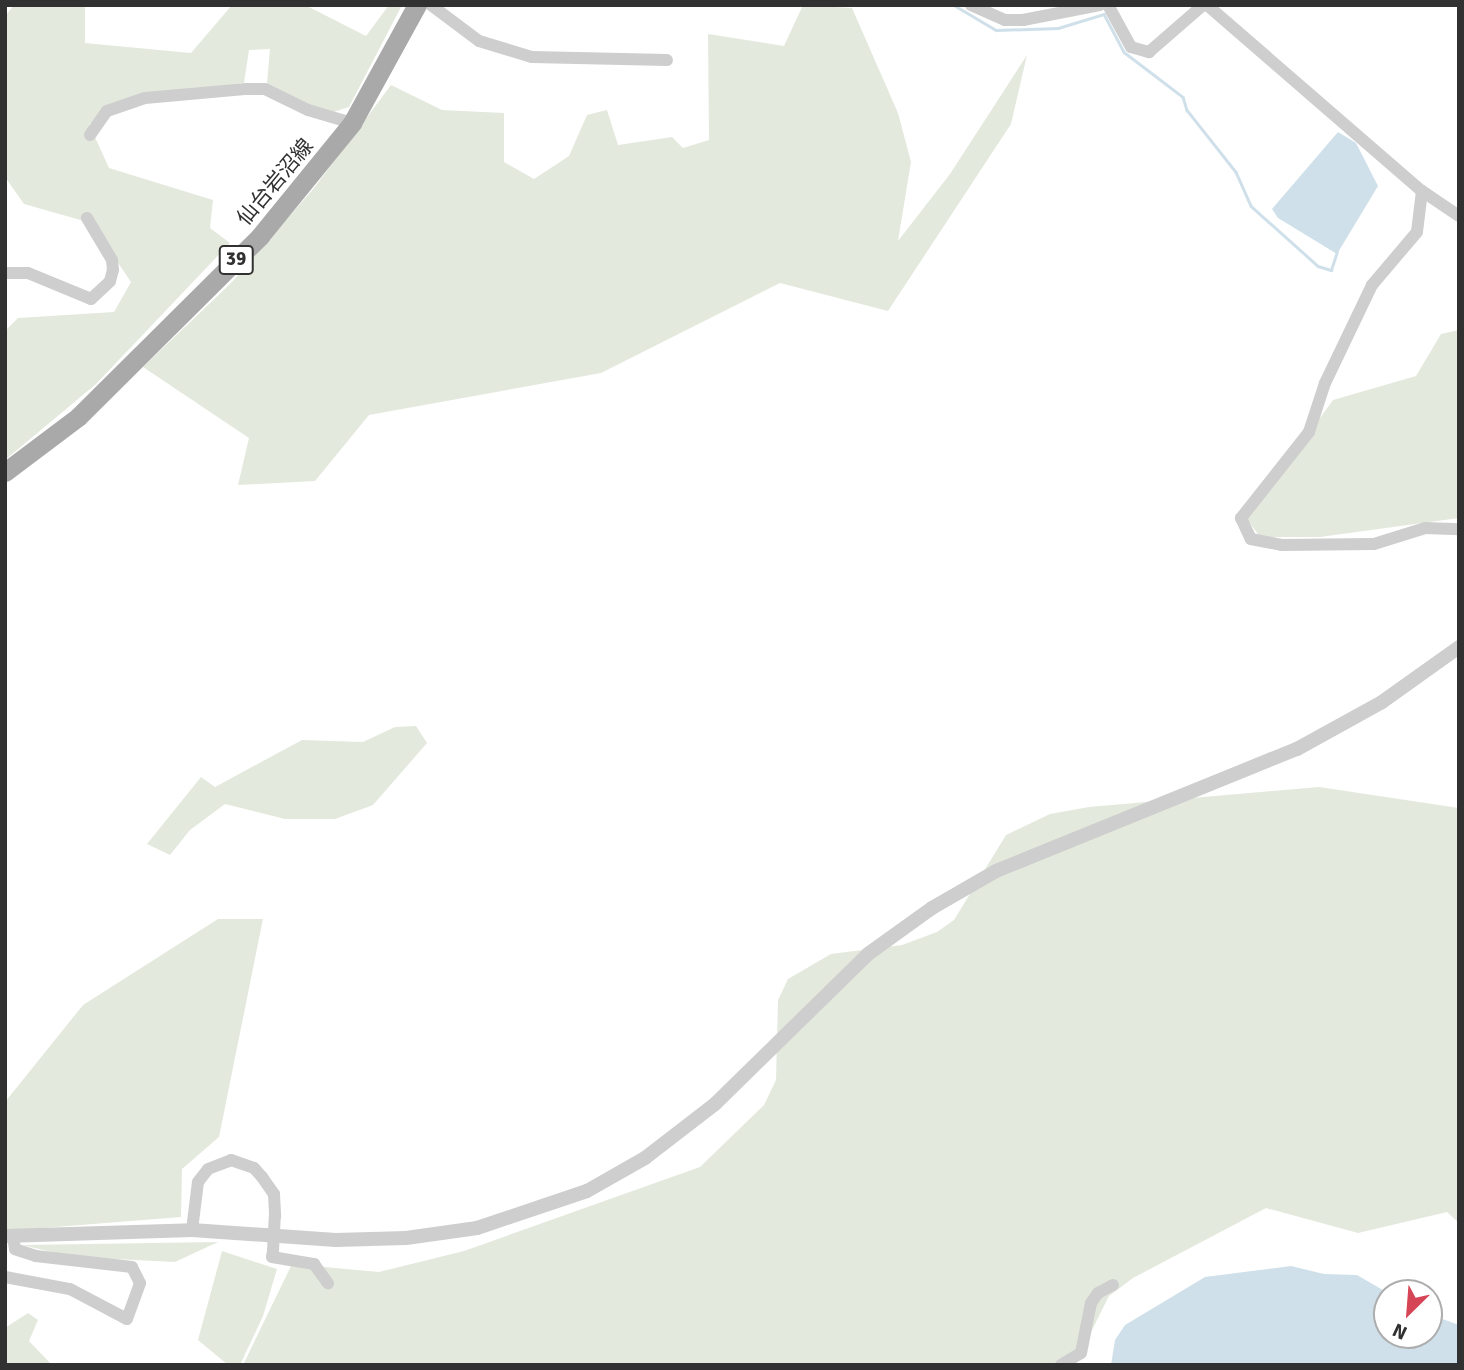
<!DOCTYPE html>
<html>
<head>
<meta charset="utf-8">
<style>
	body { margin:0 }
	#map { position:relative; width:1464px; height:1370px; overflow:hidden; background:#fff; font-family:Signika,"Noto Sans JP",sans-serif }
	div>[style] { position:absolute }
	[style*='--x'] { left:calc(var(--x)*1px); top:calc(var(--y)*1px); width:calc(var(--w)*1px); rotate:calc(var(--a)*1deg) }
	.green>* { inset:0; background:#e4e9dd }
	.water>* { inset:0; background:#cfe0ea }
	.stream>* { height:2.5px; margin:-1.25px; padding:0 1.25px; transform-origin:1.25px; border-radius:1.25px; background:#cfe0ea }
	.minor>* { height:12px; margin:-6px; padding:0 6px; transform-origin:6px; border-radius:6px; background:#cecece }
	.tertiary>* { height:14px; margin:-7px; padding:0 7px; transform-origin:7px; border-radius:7px; background:#cecece }
	.primary>* { height:19px; margin:-9.5px; padding:0 9.5px; transform-origin:9.5px; border-radius:9.5px; background:#a9a9a9 }
	.minor-bridge>* { height:12px; margin:-6px; padding:0 6px; transform-origin:6px; border-radius:6px; background:#cecece }
	span { translate:-50% -50%; white-space:nowrap; text-align:center; line-height:1.15; -webkit-text-stroke:7px #fff; paint-order:stroke }
	.shield-label span { padding:2px 5px; background:#fff; border:2px solid; border-radius:5px; -webkit-text-stroke-width:0 }
	.shield-label { font-size:19px; color:#313131; font-weight:700 }
	.street-label { font-size:21px; color:#313131 }
	.frame { position:absolute; inset:0; border:7px solid #313131; pointer-events:none }
	.north { position:absolute; left:1373px; top:1279px; width:70px; height:70px; box-sizing:border-box; background:#fff; border:2px solid #adadad; border-radius:50%; rotate:205deg; font-size:19px; font-weight:700; line-height:28px; text-align:center; color:#313131 }
	.north::after { content:''; display:block; margin:auto; width:24px; height:32px; background:#d54555; clip-path:polygon(50% 0,100% 100%,50% 72%,0 100%) }
</style>
</head>
<body>
<div id="map">
	<div class="green">
		<i style="clip-path:polygon(14px 5px,85px 5px,85px 43px,191px 53px,232px 5px,305px 5px,366px 36px,389px 5px,402px 5px,349px 107px,327px 114px,292px 102px,267px 83px,270px 49px,249px 50px,244px 83px,143px 97px,89px 124px,109px 168px,213px 200px,210px 228px,230px 243px,96px 384px,5px 460px,5px 331px,18px 318px,114px 312px,131px 282px,91px 223px,24px 204px,5px 177px,5px 16px)"></i>
		<i style="clip-path:polygon(803px 5px,852px 8px,898px 113px,911px 162px,898px 241px,950px 174px,1027px 55px,1011px 124px,888px 311px,780px 283px,601px 373px,369px 415px,315px 481px,238px 485px,249px 438px,143px 367px,231px 283px,314px 188px,391px 85px,442px 110px,504px 113px,504px 162px,534px 179px,569px 156px,587px 115px,607px 110px,618px 145px,672px 137px,683px 148px,709px 140px,708px 34px,784px 46px)"></i>
		<i style="clip-path:polygon(1459px 330px,1459px 518px,1320px 537px,1260px 537px,1247px 519px,1333px 400px,1416px 376px,1441px 334px)"></i>
		<i style="clip-path:polygon(416px 726px,427px 743px,373px 805px,335px 819px,285px 819px,225px 804px,190px 830px,170px 855px,147px 844px,201px 777px,215px 787px,302px 740px,363px 742px,395px 727px)"></i>
		<i style="clip-path:polygon(1319px 787px,1459px 808px,1459px 1223px,1447px 1212px,1358px 1233px,1266px 1208px,1133px 1278px,1109px 1296px,1081px 1352px,1065px 1365px,243px 1365px,292px 1264px,379px 1272px,464px 1251px,700px 1167px,764px 1105px,776px 1080px,778px 1000px,788px 979px,831px 954px,902px 945px,937px 932px,954px 920px,1006px 835px,1050px 814px,1089px 807px)"></i>
		<i style="clip-path:polygon(218px 919px,263px 919px,219px 1137px,182px 1169px,181px 1217px,5px 1231px,5px 1102px,83px 1005px)"></i>
		<i style="clip-path:polygon(218px 1242px,175px 1262px,73px 1257px,22px 1245px)"></i>
		<i style="clip-path:polygon(222px 1251px,277px 1269px,263px 1316px,240px 1365px,228px 1365px,198px 1340px)"></i>
		<i style="clip-path:polygon(28px 1313px,38px 1320px,29px 1341px,52px 1365px,5px 1365px,5px 1328px)"></i>
	</div>
	<div class="water">
		<i style="clip-path:polygon(1338px 132px,1356px 143px,1378px 186px,1337px 254px,1278px 218px,1272px 209px)"></i>
		<i style="clip-path:polygon(1291px 1266px,1324px 1274px,1357px 1275px,1388px 1293px,1387px 1335px,1429px 1335px,1429px 1314px,1459px 1325px,1459px 1365px,1111px 1365px,1115px 1340px,1125px 1325px,1205px 1277px)"></i>
	</div>
	<div class="stream">
		<i style="--x:954;--y:5;--w:49;--a:30.8"></i>
		<i style="--x:996;--y:30;--w:62;--a:-1.8"></i>
		<i style="--x:1058;--y:28;--w:48;--a:-16.9"></i>
		<i style="--x:1104;--y:14;--w:43;--a:62.2"></i>
		<i style="--x:1124;--y:52;--w:74;--a:37.3"></i>
		<i style="--x:1183;--y:97;--w:14;--a:73"></i>
		<i style="--x:1187;--y:110;--w:79;--a:51.7"></i>
		<i style="--x:1236;--y:172;--w:37;--a:66"></i>
		<i style="--x:1251;--y:206;--w:90;--a:41.8"></i>
		<i style="--x:1318;--y:266;--w:14;--a:17"></i>
		<i style="--x:1331;--y:270;--w:19;--a:-72"></i>
	</div>
	<div class="minor">
		<i style="--x:431;--y:5;--w:60;--a:36.9"></i>
		<i style="--x:479;--y:41;--w:55;--a:16.8"></i>
		<i style="--x:532;--y:57;--w:135;--a:1.3"></i>
		<i style="--x:971;--y:5;--w:37;--a:24"></i>
		<i style="--x:1005;--y:20;--w:18;--a:0"></i>
		<i style="--x:1023;--y:20;--w:78;--a:-11"></i>
		<i style="--x:1108;--y:5;--w:48;--a:61.3"></i>
		<i style="--x:1131;--y:47;--w:19;--a:16"></i>
		<i style="--x:1149;--y:52;--w:72;--a:-41"></i>
		<i style="--x:1207;--y:5;--w:284;--a:40.9"></i>
		<i style="--x:1422;--y:191;--w:45;--a:34"></i>
		<i style="--x:90;--y:135;--w:29;--a:-55"></i>
		<i style="--x:107;--y:111;--w:40;--a:-18.9"></i>
		<i style="--x:145;--y:98;--w:100;--a:-5.1"></i>
		<i style="--x:245;--y:89;--w:20;--a:0"></i>
		<i style="--x:265;--y:89;--w:48;--a:26"></i>
		<i style="--x:308;--y:110;--w:46;--a:16.5"></i>
		<i style="--x:1422;--y:191;--w:41;--a:97"></i>
		<i style="--x:1417;--y:232;--w:70;--a:130.3"></i>
		<i style="--x:1372;--y:285;--w:109;--a:115.6"></i>
		<i style="--x:1325;--y:383;--w:52;--a:108.1"></i>
		<i style="--x:1309;--y:432;--w:110;--a:128.3"></i>
		<i style="--x:1241;--y:518;--w:23;--a:65"></i>
		<i style="--x:1251;--y:539;--w:31;--a:11"></i>
		<i style="--x:1281;--y:545;--w:93;--a:-0.6"></i>
		<i style="--x:1374;--y:544;--w:53;--a:-17.4"></i>
		<i style="--x:1425;--y:528;--w:34;--a:2"></i>
		<i style="--x:5;--y:273;--w:23;--a:0"></i>
		<i style="--x:28;--y:273;--w:68;--a:22.4"></i>
		<i style="--x:91;--y:299;--w:26;--a:-43"></i>
		<i style="--x:110;--y:281;--w:11;--a:-75"></i>
		<i style="--x:113;--y:270;--w:10;--a:-96"></i>
		<i style="--x:112;--y:260;--w:49;--a:-120.8"></i>
		<i style="--x:192;--y:1230;--w:48;--a:-82.9"></i>
		<i style="--x:198;--y:1182;--w:16;--a:-52"></i>
		<i style="--x:208;--y:1169;--w:25;--a:-21"></i>
		<i style="--x:231;--y:1160;--w:24;--a:19"></i>
		<i style="--x:254;--y:1168;--w:12;--a:48"></i>
		<i style="--x:262;--y:1177;--w:21;--a:55"></i>
		<i style="--x:274;--y:1194;--w:22;--a:87"></i>
		<i style="--x:273;--y:1251;--w:6;--a:99"></i>
		<i style="--x:272;--y:1257;--w:43;--a:9.5"></i>
		<i style="--x:314;--y:1264;--w:24;--a:54"></i>
		<i style="--x:5;--y:1277;--w:66;--a:10.5"></i>
		<i style="--x:70;--y:1289;--w:64;--a:27.8"></i>
		<i style="--x:127;--y:1319;--w:38;--a:-70"></i>
		<i style="--x:140;--y:1283;--w:18;--a:-117"></i>
		<i style="--x:132;--y:1267;--w:97;--a:-173.5"></i>
		<i style="--x:36;--y:1256;--w:22;--a:-162"></i>
		<i style="--x:15;--y:1249;--w:13;--a:-99"></i>
		<i style="--x:1061;--y:1365;--w:23;--a:-31"></i>
		<i style="--x:1081;--y:1353;--w:51;--a:-78.7"></i>
		<i style="--x:1091;--y:1303;--w:12;--a:-55"></i>
		<i style="--x:1098;--y:1293;--w:17;--a:-28"></i>
	</div>
	<div class="tertiary">
		<i style="--x:5;--y:1236;--w:187;--a:-1.8"></i>
		<i style="--x:192;--y:1230;--w:144;--a:4"></i>
		<i style="--x:336;--y:1240;--w:70;--a:-1.6"></i>
		<i style="--x:406;--y:1238;--w:72;--a:-8"></i>
		<i style="--x:477;--y:1228;--w:116;--a:-18.6"></i>
		<i style="--x:587;--y:1191;--w:67;--a:-29.6"></i>
		<i style="--x:645;--y:1158;--w:88;--a:-37.6"></i>
		<i style="--x:715;--y:1104;--w:214;--a:-44.4"></i>
		<i style="--x:868;--y:954;--w:79;--a:-35.7"></i>
		<i style="--x:932;--y:908;--w:74;--a:-30"></i>
		<i style="--x:996;--y:871;--w:325;--a:-22.1"></i>
		<i style="--x:1297;--y:749;--w:97;--a:-28.9"></i>
		<i style="--x:1382;--y:702;--w:95;--a:-35.5"></i>
	</div>
	<div class="primary">
		<i style="--x:5;--y:472;--w:91;--a:-37"></i>
		<i style="--x:78;--y:417;--w:257;--a:-44.8"></i>
		<i style="--x:260;--y:236;--w:146;--a:-50.8"></i>
		<i style="--x:352;--y:123;--w:135;--a:-61.2"></i>
	</div>
	<div class="minor-bridge">
		<i style="--x:273;--y:1251;--w:35;--a:-87"></i>
	</div>
	<div class="shield-label">
		<span style="left:236px;top:260px">39</span>
	</div>
	<div class="street-label">
		<span style="left:275px;top:182px;rotate:-50deg">仙台岩沼線</span>
	</div>
	<div class="frame"></div>
	<div class="north">N</div>
</div>
</body>
</html>
